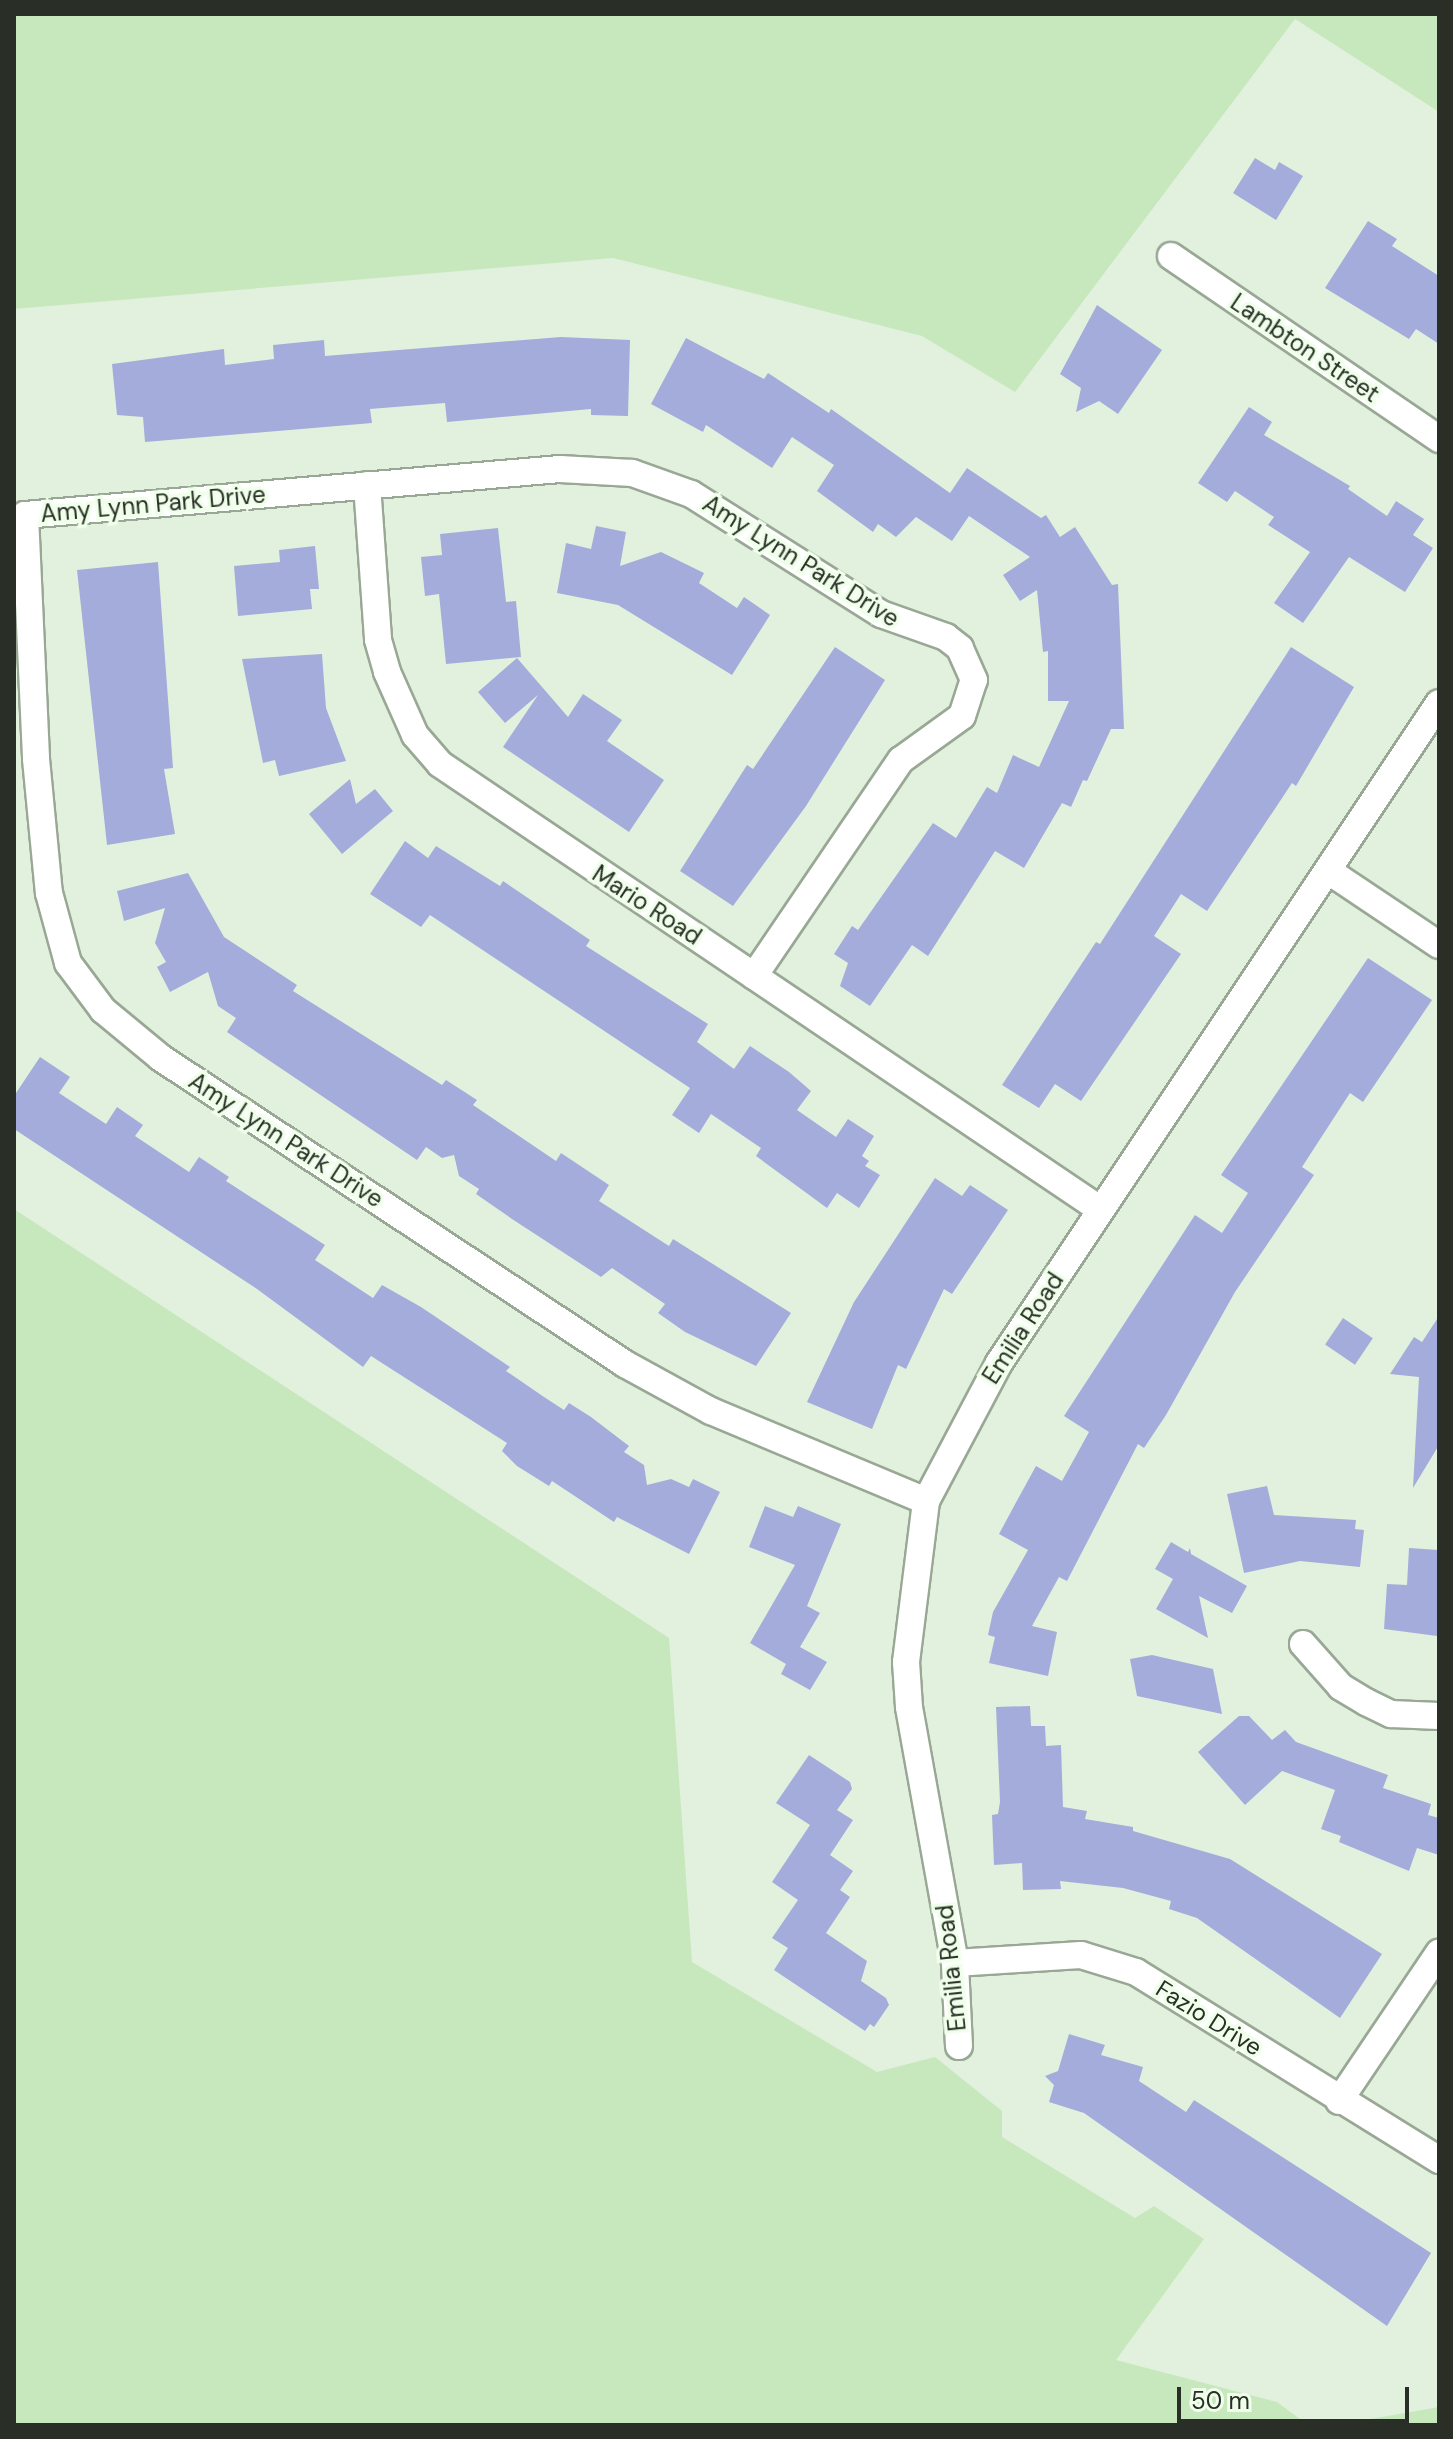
<!DOCTYPE html>
<html>
<head>
<meta charset="utf-8">
<style>
	body { margin:0 }
	#map { position:relative; width:1453px; height:2439px; overflow:hidden; background:#e2f1dd; font-family:"DM Sans",sans-serif }
	div>[style] { position:absolute }
	[style*='--x'] { left:calc(var(--x)*1px); top:calc(var(--y)*1px); width:calc(var(--w)*1px); rotate:calc(var(--a)*1deg) }
	.green>* { inset:0; background:#c7e8bd }
	.building>* { inset:0; background:#a4acdb; transform-origin:0 0 }
	.roads { filter:drop-shadow(2px 0 #99a895) drop-shadow(-2px 0 #99a895) drop-shadow(0 2px #99a895) drop-shadow(0 -2px #99a895) }
	.street>* { height:26px; margin:-13px; padding:0 13px; transform-origin:13px; border-radius:13px; background:#fff }
	span { translate:-50% -50%; white-space:nowrap; text-align:center; line-height:1.15; -webkit-text-stroke:7px #efffea; paint-order:stroke }
	.street-label { font-size:24px; color:#292f27 }
	.frame { position:absolute; inset:0; border:16px solid #292f27; pointer-events:none }
	.scale { position:absolute; left:1177px; top:2387px; width:232px; height:36px; box-sizing:border-box; border:4px solid #292f27; border-top:0; padding-left:10px; font-size:24px; line-height:28px; white-space:nowrap; color:#292f27; -webkit-text-stroke:6px #efffea; paint-order:stroke }
</style>
</head>
<body>
<div id="map">
	<div class="green">
		<i style="clip-path:polygon(14px 14px,1439px 14px,1439px 112px,1295px 19px,1015px 392px,922px 336px,613px 258px,14px 309px)"></i>
		<i style="clip-path:polygon(14px 1209px,669px 1638px,692px 1962px,877px 2072px,935px 2057px,1002px 2111px,1002px 2137px,1135px 2218px,1154px 2206px,1204px 2239px,1116px 2360px,1277px 2402px,1308px 2425px,14px 2425px)"></i>
		<i style="clip-path:polygon(1439px 2407px,1439px 2425px,1336px 2425px)"></i>
	</div>
	<div class="building">
		<i style="clip-path:polygon(1255px 158px,1275px 170px,1279px 162px,1303px 176px,1276px 220px,1233px 193px)"></i>
		<i style="clip-path:polygon(1368px 221px,1397px 239px,1392px 246px,1439px 276px,1439px 344px,1416px 329px,1409px 339px,1325px 288px)"></i>
		<i style="clip-path:polygon(1097px 305px,1162px 350px,1118px 414px,1099px 401px,1076px 412px,1081px 388px,1060px 374px)"></i>
		<i style="clip-path:polygon(561px 337px,630px 340px,628px 416px,591px 415px,591px 409px,447px 422px,445px 403px,370px 409px,372px 423px,145px 442px,143px 417px,117px 415px,112px 364px,224px 349px,225px 365px,274px 359px,273px 345px,324px 340px,325px 356px)"></i>
		<i style="clip-path:polygon(686px 338px,764px 379px,768px 373px,829px 413px,831px 409px,950px 493px,967px 468px,1041px 518px,1046px 515px,1060px 537px,1075px 527px,1112px 585px,1118px 584px,1124px 729px,1111px 729px,1087px 781px,1083px 780px,1071px 807px,1062px 803px,1024px 868px,995px 851px,928px 956px,912px 945px,870px 1006px,840px 986px,848px 963px,834px 954px,852px 926px,858px 930px,933px 823px,956px 838px,987px 787px,997px 793px,1013px 755px,1039px 767px,1069px 701px,1048px 701px,1048px 651px,1043px 652px,1037px 590px,1020px 601px,1003px 575px,1030px 557px,969px 516px,952px 541px,916px 517px,896px 537px,878px 524px,873px 532px,817px 491px,834px 465px,792px 437px,772px 468px,706px 425px,703px 432px,651px 404px)"></i>
		<i style="clip-path:polygon(1249px 407px,1272px 422px,1264px 435px,1350px 486px,1348px 489px,1387px 516px,1396px 501px,1424px 519px,1413px 535px,1433px 548px,1405px 592px,1349px 557px,1303px 623px,1274px 603px,1310px 552px,1268px 525px,1274px 517px,1235px 491px,1227px 502px,1198px 483px)"></i>
		<i style="clip-path:polygon(596px 526px,626px 532px,620px 566px,661px 552px,704px 573px,699px 583px,737px 608px,744px 597px,770px 615px,732px 675px,618px 605px,557px 593px,566px 543px,591px 549px)"></i>
		<i style="clip-path:polygon(498px 528px,506px 602px,516px 601px,521px 657px,446px 664px,439px 594px,425px 596px,421px 557px,442px 555px,440px 534px)"></i>
		<i style="clip-path:polygon(315px 546px,319px 589px,310px 589px,312px 609px,238px 616px,234px 566px,280px 562px,279px 550px)"></i>
		<i style="clip-path:polygon(158px 562px,173px 768px,164px 769px,175px 834px,107px 845px,77px 570px)"></i>
		<i style="clip-path:polygon(835px 647px,885px 680px,806px 806px,733px 906px,680px 871px,747px 765px,753px 769px)"></i>
		<i style="clip-path:polygon(1291px 647px,1354px 687px,1296px 786px,1292px 783px,1207px 911px,1181px 894px,1154px 936px,1181px 954px,1081px 1101px,1055px 1084px,1039px 1108px,1002px 1085px,1096px 942px,1100px 944px)"></i>
		<i style="clip-path:polygon(322px 654px,326px 708px,346px 761px,279px 776px,275px 760px,263px 763px,242px 659px)"></i>
		<i style="clip-path:polygon(517px 658px,568px 717px,583px 694px,622px 720px,607px 741px,664px 780px,629px 832px,503px 747px,538px 695px,505px 723px,478px 692px)"></i>
		<i style="clip-path:polygon(350px 779px,356px 804px,375px 789px,393px 811px,342px 854px,309px 814px)"></i>
		<i style="clip-path:polygon(405px 841px,428px 858px,436px 846px,500px 886px,503px 881px,590px 940px,586px 946px,708px 1024px,697px 1042px,734px 1069px,750px 1046px,789px 1072px,811px 1091px,797px 1110px,836px 1137px,848px 1119px,874px 1136px,862px 1156px,869px 1161px,865px 1166px,880px 1175px,859px 1208px,837px 1193px,827px 1208px,756px 1156px,761px 1148px,711px 1114px,699px 1133px,672px 1115px,690px 1088px,430px 915px,421px 927px,370px 894px)"></i>
		<i style="clip-path:polygon(188px 873px,224px 937px,297px 985px,293px 991px,442px 1085px,446px 1080px,477px 1100px,473px 1105px,556px 1161px,561px 1153px,609px 1185px,599px 1201px,669px 1246px,673px 1239px,791px 1313px,756px 1366px,685px 1332px,658px 1313px,665px 1304px,612px 1268px,601px 1277px,512px 1219px,476px 1194px,479px 1189px,459px 1176px,454px 1155px,442px 1158px,426px 1147px,417px 1160px,227px 1032px,236px 1018px,218px 1006px,208px 972px,170px 992px,157px 967px,166px 962px,155px 943px,165px 908px,124px 921px,117px 891px)"></i>
		<i style="clip-path:polygon(1368px 958px,1432px 1000px,1363px 1102px,1350px 1093px,1302px 1167px,1314px 1175px,1235px 1292px,1166px 1415px,1144px 1448px,1138px 1444px,1067px 1581px,1059px 1577px,1032px 1626px,1057px 1632px,1048px 1676px,989px 1663px,995px 1637px,988px 1635px,993px 1612px,1028px 1550px,999px 1534px,1019px 1497px,1036px 1466px,1062px 1481px,1089px 1432px,1064px 1416px,1195px 1215px,1222px 1233px,1248px 1193px,1221px 1175px)"></i>
		<i style="clip-path:polygon(40px 1057px,70px 1077px,59px 1093px,106px 1124px,117px 1107px,143px 1125px,135px 1136px,189px 1172px,199px 1157px,229px 1177px,226px 1181px,325px 1245px,315px 1260px,373px 1298px,382px 1285px,421px 1307px,510px 1367px,506px 1371px,544px 1397px,564px 1410px,569px 1403px,591px 1417px,629px 1446px,624px 1452px,644px 1465px,647px 1485px,671px 1479px,689px 1487px,693px 1479px,720px 1492px,689px 1554px,617px 1517px,614px 1522px,552px 1481px,549px 1486px,517px 1466px,502px 1451px,507px 1443px,371px 1356px,363px 1367px,257px 1289px,14px 1129px,14px 1096px)"></i>
		<i style="clip-path:polygon(935px 1178px,962px 1196px,970px 1185px,1008px 1210px,952px 1294px,944px 1289px,906px 1369px,898px 1365px,872px 1429px,807px 1402px,854px 1302px)"></i>
		<i style="clip-path:polygon(1439px 1316px,1439px 1445px,1413px 1488px,1419px 1377px,1390px 1374px,1414px 1337px,1422px 1342px)"></i>
		<i style="left:1343px;top:1318px;width:36px;height:32px;rotate:34deg"></i>
		<i style="clip-path:polygon(1267px 1486px,1274px 1515px,1356px 1520px,1355px 1529px,1364px 1530px,1360px 1567px,1300px 1561px,1244px 1573px,1227px 1494px)"></i>
		<i style="clip-path:polygon(765px 1506px,793px 1517px,798px 1506px,841px 1524px,807px 1606px,820px 1613px,800px 1647px,827px 1662px,810px 1690px,781px 1674px,786px 1664px,750px 1643px,795px 1565px,749px 1547px)"></i>
		<i style="clip-path:polygon(1171px 1542px,1188px 1552px,1190px 1548px,1191px 1554px,1247px 1586px,1232px 1613px,1199px 1596px,1208px 1638px,1156px 1609px,1173px 1579px,1155px 1569px)"></i>
		<i style="clip-path:polygon(1409px 1548px,1439px 1550px,1437px 1636px,1384px 1629px,1387px 1584px,1407px 1585px)"></i>
		<i style="clip-path:polygon(1152px 1655px,1213px 1669px,1222px 1714px,1137px 1696px,1130px 1659px)"></i>
		<i style="clip-path:polygon(1030px 1706px,1031px 1726px,1045px 1726px,1046px 1746px,1061px 1745px,1063px 1807px,1087px 1811px,1085px 1819px,1133px 1827px,1133px 1831px,1230px 1859px,1382px 1954px,1340px 2018px,1197px 1918px,1169px 1909px,1171px 1901px,1123px 1888px,1060px 1881px,1061px 1889px,1023px 1890px,1022px 1863px,994px 1865px,992px 1815px,998px 1814px,1000px 1802px,996px 1707px)"></i>
		<i style="clip-path:polygon(1239px 1716px,1249px 1716px,1272px 1740px,1285px 1730px,1296px 1742px,1388px 1775px,1383px 1788px,1431px 1804px,1428px 1815px,1439px 1818px,1439px 1855px,1417px 1848px,1409px 1871px,1339px 1842px,1341px 1836px,1321px 1829px,1335px 1790px,1282px 1771px,1245px 1805px,1198px 1752px)"></i>
		<i style="clip-path:polygon(809px 1755px,850px 1782px,852px 1789px,837px 1810px,853px 1820px,830px 1855px,853px 1871px,840px 1890px,850px 1897px,826px 1933px,867px 1961px,861px 1981px,886px 1998px,889px 2005px,874px 2027px,870px 2024px,865px 2031px,774px 1970px,788px 1948px,772px 1938px,798px 1900px,772px 1882px,810px 1825px,776px 1803px)"></i>
		<i style="clip-path:polygon(1069px 2034px,1105px 2045px,1101px 2055px,1143px 2067px,1139px 2081px,1186px 2112px,1194px 2100px,1431px 2253px,1387px 2326px,1084px 2113px,1049px 2102px,1054px 2085px,1045px 2076px,1058px 2071px)"></i>
	</div>
	<div class="roads">
		<div class="street">
			<i style="--x:1171;--y:256;--w:325;--a:34.3"></i>
			<i style="--x:367;--y:485;--w:155;--a:85.9"></i>
			<i style="--x:378;--y:640;--w:33;--a:74"></i>
			<i style="--x:387;--y:672;--w:69;--a:66"></i>
			<i style="--x:415;--y:735;--w:38;--a:49"></i>
			<i style="--x:440;--y:764;--w:797;--a:34.01"></i>
			<i style="--x:1330;--y:872;--w:131;--a:33.8"></i>
			<i style="--x:754;--y:976;--w:261;--a:-55.8"></i>
			<i style="--x:901;--y:760;--w:75;--a:-35.8"></i>
			<i style="--x:962;--y:716;--w:38;--a:-72"></i>
			<i style="--x:974;--y:680;--w:35;--a:-114"></i>
			<i style="--x:960;--y:648;--w:18;--a:-142"></i>
			<i style="--x:946;--y:637;--w:69;--a:-160.5"></i>
			<i style="--x:881;--y:614;--w:225;--a:-147.7"></i>
			<i style="--x:691;--y:494;--w:63;--a:-160.4"></i>
			<i style="--x:632;--y:473;--w:72;--a:-176.8"></i>
			<i style="--x:560;--y:469;--w:537;--a:175.09"></i>
			<i style="--x:25;--y:515;--w:244;--a:87.4"></i>
			<i style="--x:36;--y:759;--w:135;--a:84.5"></i>
			<i style="--x:49;--y:893;--w:73;--a:74.8"></i>
			<i style="--x:68;--y:963;--w:59;--a:53.3"></i>
			<i style="--x:103;--y:1010;--w:75;--a:39.6"></i>
			<i style="--x:161;--y:1058;--w:556;--a:33.4"></i>
			<i style="--x:625;--y:1364;--w:98;--a:28.7"></i>
			<i style="--x:711;--y:1411;--w:233;--a:22.7"></i>
			<i style="--x:1303;--y:1644;--w:57;--a:48.5"></i>
			<i style="--x:1341;--y:1687;--w:29;--a:31"></i>
			<i style="--x:1366;--y:1702;--w:28;--a:26"></i>
			<i style="--x:1391;--y:1714;--w:48;--a:2.4"></i>
			<i style="--x:955;--y:1963;--w:126;--a:-3.6"></i>
			<i style="--x:1081;--y:1955;--w:58;--a:17.2"></i>
			<i style="--x:1136;--y:1972;--w:357;--a:31.8"></i>
			<i style="--x:959;--y:2046;--w:83;--a:-92.8"></i>
			<i style="--x:955;--y:1963;--w:260;--a:-100.2"></i>
			<i style="--x:909;--y:1707;--w:45;--a:-93.8"></i>
			<i style="--x:906;--y:1662;--w:162;--a:-82.9"></i>
			<i style="--x:926;--y:1501;--w:156;--a:-62.1"></i>
			<i style="--x:999;--y:1363;--w:793;--a:-56.31"></i>
			<i style="--x:1339;--y:2101;--w:179;--a:-56"></i>
		</div>
	</div>
	<div class="street-label">
		<span style="left:1305px;top:348px;rotate:34deg">Lambton Street</span>
		<span style="left:153px;top:504px;rotate:-5deg">Amy Lynn Park Drive</span>
		<span style="left:801px;top:561px;rotate:32deg">Amy Lynn Park Drive</span>
		<span style="left:647px;top:905px;rotate:33deg">Mario Road</span>
		<span style="left:286px;top:1140px;rotate:33deg">Amy Lynn Park Drive</span>
		<span style="left:1023px;top:1328px;rotate:-57deg">Emilia Road</span>
		<span style="left:951px;top:1968px;rotate:-96deg">Emilia Road</span>
		<span style="left:1209px;top:2018px;rotate:32deg">Fazio Drive</span>
	</div>
	<div class="frame"></div>
	<div class="scale">50 m</div>
</div>
</body>
</html>
